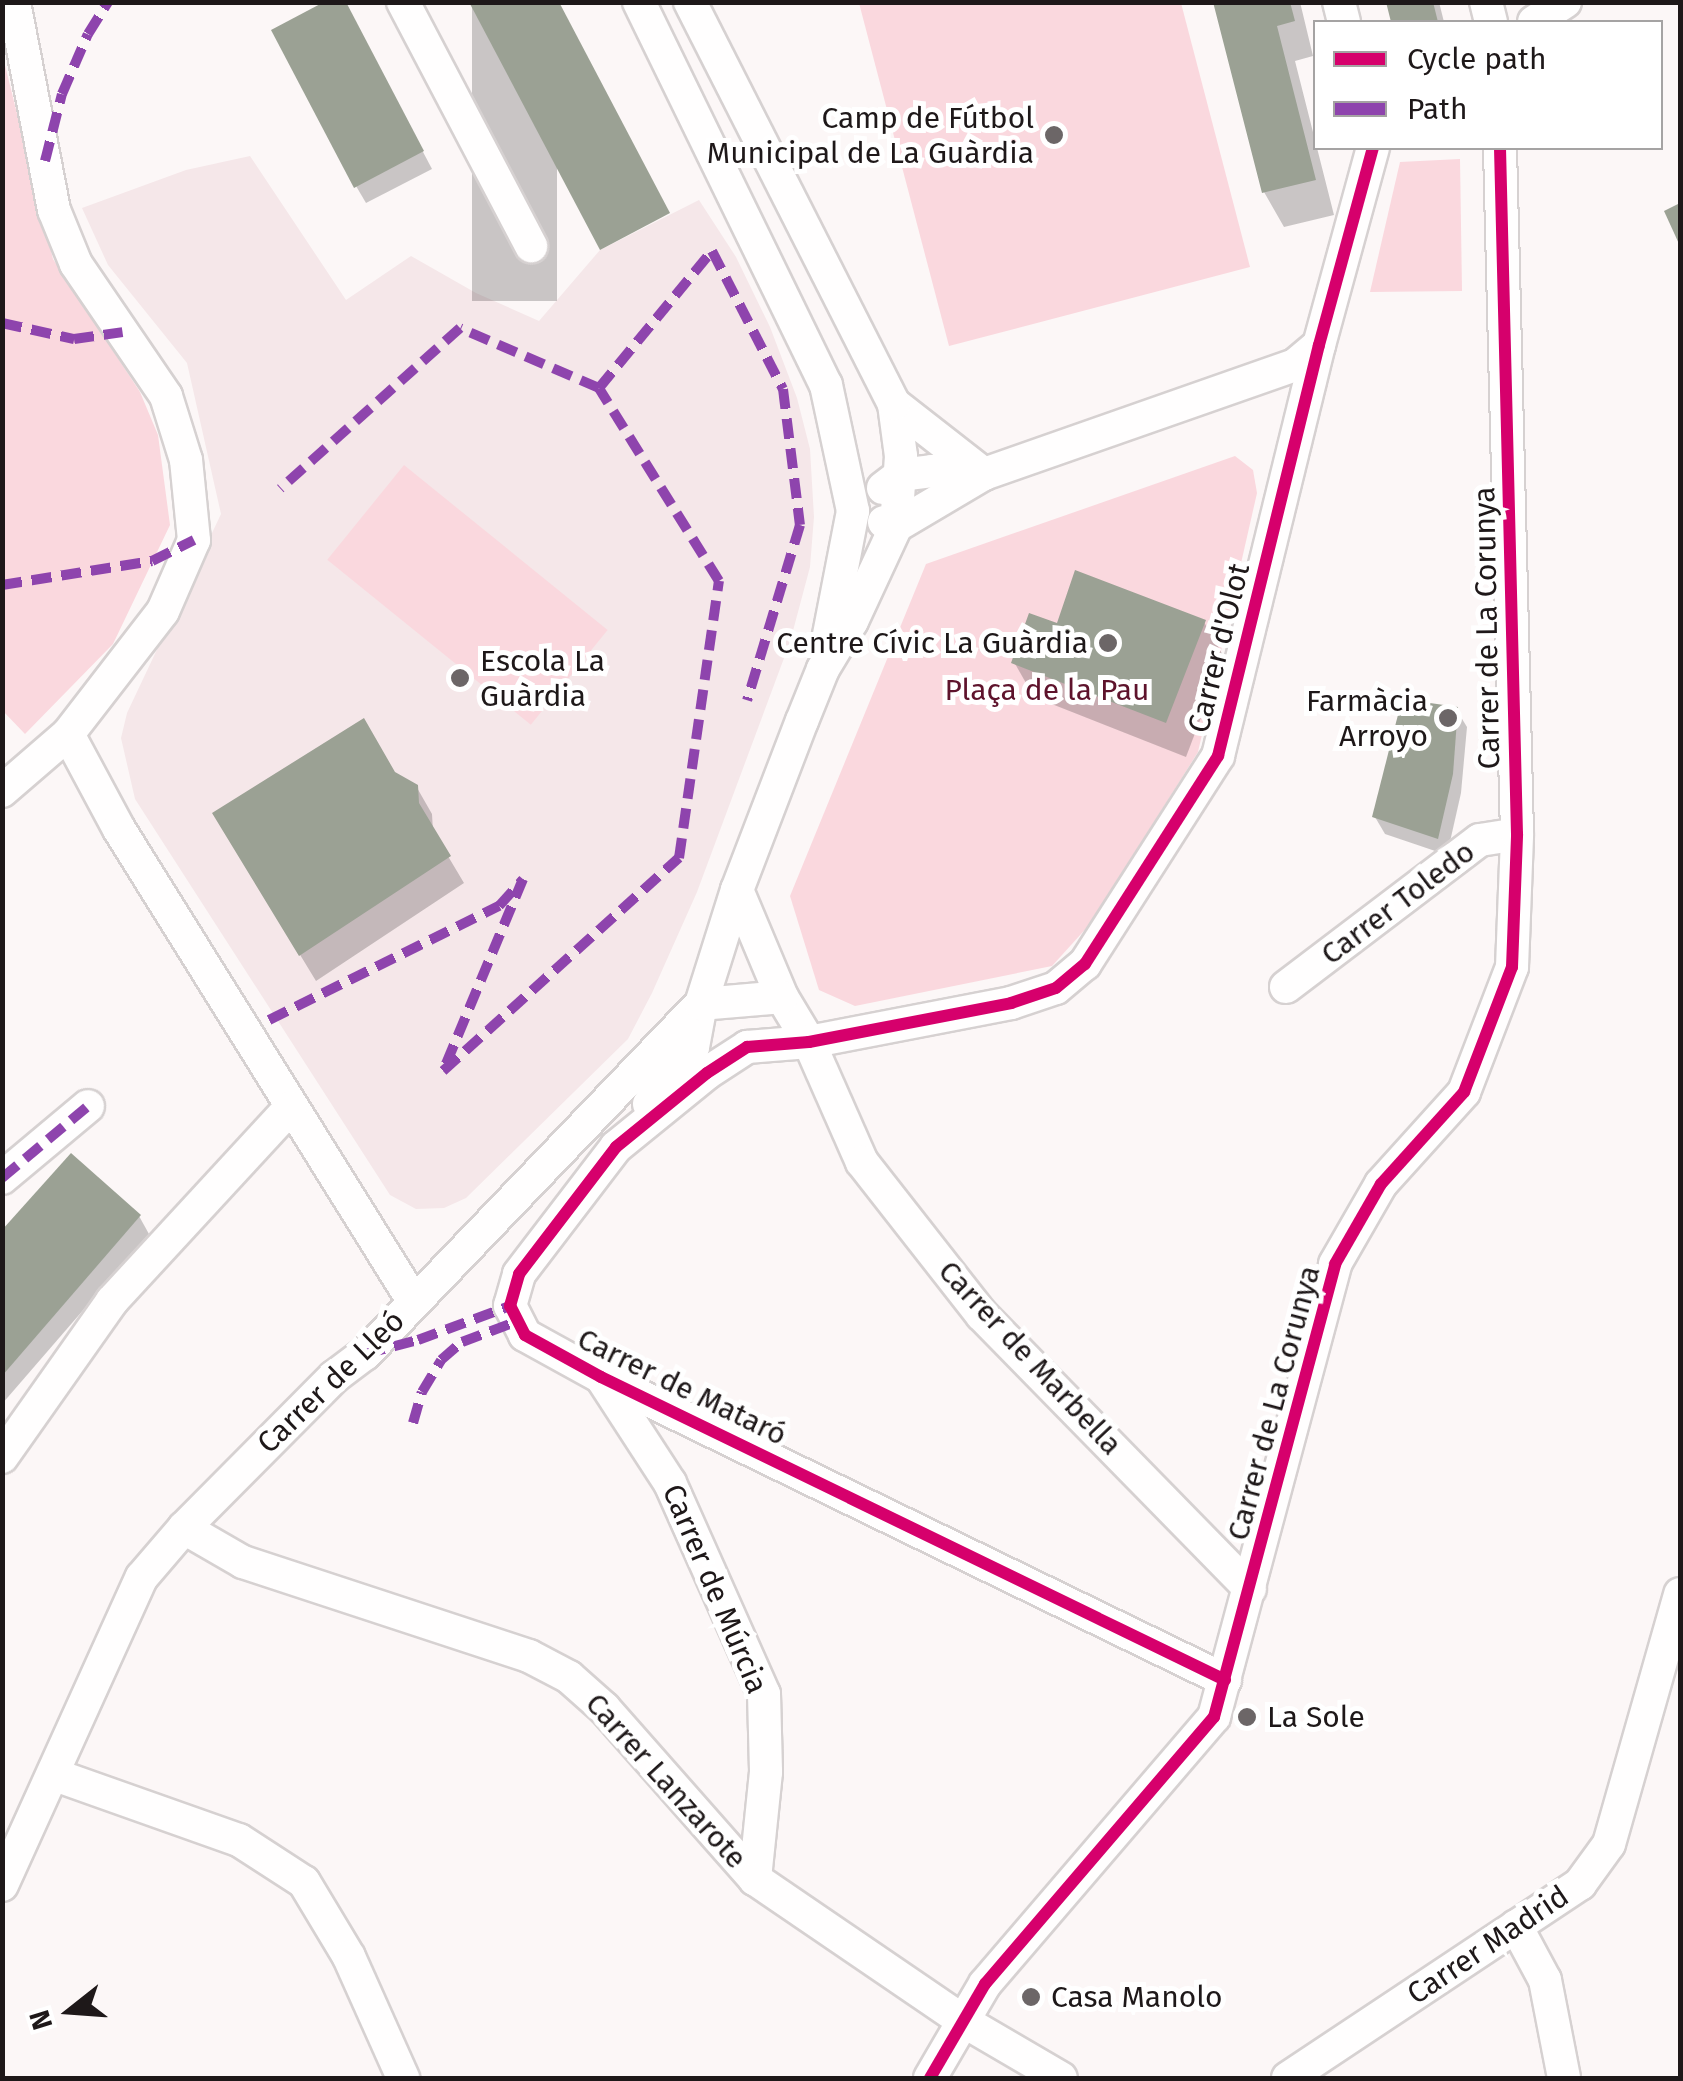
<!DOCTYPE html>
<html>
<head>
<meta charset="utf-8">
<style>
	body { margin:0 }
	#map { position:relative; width:1683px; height:2081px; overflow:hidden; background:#fcf7f7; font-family:"Fira Sans",sans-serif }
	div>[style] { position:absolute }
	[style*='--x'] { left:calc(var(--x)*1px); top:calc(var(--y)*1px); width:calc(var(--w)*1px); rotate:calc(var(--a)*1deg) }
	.built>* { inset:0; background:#f5e7e9 }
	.green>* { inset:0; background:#fad8de; transform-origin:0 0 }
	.shadow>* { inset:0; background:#0003; transform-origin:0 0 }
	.building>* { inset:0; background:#9ba194 }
	.roads { filter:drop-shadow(2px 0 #d6d1d1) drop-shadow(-2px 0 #d6d1d1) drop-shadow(0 2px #d6d1d1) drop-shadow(0 -2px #d6d1d1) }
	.minor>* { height:32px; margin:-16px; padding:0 16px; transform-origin:16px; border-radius:16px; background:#fffefe }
	.quiet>* { height:10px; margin-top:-5px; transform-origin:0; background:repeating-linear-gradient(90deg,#8e44ad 0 20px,transparent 0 30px) }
	.cycleway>* { height:12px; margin:-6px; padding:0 6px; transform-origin:6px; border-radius:6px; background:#d6006c }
	.dots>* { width:28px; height:28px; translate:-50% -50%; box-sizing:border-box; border:5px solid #fff; border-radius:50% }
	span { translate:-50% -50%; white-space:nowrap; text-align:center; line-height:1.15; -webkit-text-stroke:10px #fff; paint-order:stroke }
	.poi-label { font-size:30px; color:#1e1819 }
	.right { translate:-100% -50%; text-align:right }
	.left { translate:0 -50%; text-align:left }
	.street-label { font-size:30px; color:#1e1819 }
	.park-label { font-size:30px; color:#5e132c }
	.frame { position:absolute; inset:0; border:5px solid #1e1819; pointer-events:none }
	.legend { position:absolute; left:1313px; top:20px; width:350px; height:130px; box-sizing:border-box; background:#fff; border:2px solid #a5a3a3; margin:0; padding:12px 18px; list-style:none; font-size:30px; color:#1e1819 }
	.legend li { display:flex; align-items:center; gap:20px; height:50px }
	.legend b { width:50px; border:2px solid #a5a3a3 }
	.north { position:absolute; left:20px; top:1961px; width:100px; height:100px; -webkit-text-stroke:8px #fff; paint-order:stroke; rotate:253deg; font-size:28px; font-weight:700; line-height:40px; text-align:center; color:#1e1819 }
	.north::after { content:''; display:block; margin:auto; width:35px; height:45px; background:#1e1819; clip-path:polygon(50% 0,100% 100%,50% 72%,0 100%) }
</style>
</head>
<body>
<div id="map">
	<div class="built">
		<i style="clip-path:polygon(250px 156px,346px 300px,411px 256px,476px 293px,539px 321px,600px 250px,699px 200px,736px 257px,770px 327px,797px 398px,810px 449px,814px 517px,810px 567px,790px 642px,697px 892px,652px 993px,628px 1039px,466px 1198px,444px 1208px,416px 1209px,390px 1195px,135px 799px,121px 738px,127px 713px,221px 514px,187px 363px,108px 265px,82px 208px,186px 170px)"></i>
	</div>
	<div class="green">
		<i style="clip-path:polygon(859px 3px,1181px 3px,1250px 267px,949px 346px)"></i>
		<i style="clip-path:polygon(2px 53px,53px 259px,140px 392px,158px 435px,170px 525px,113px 644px,25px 734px,2px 710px)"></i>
		<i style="clip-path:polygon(1460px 159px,1462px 291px,1370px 292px,1400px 162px)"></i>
		<i style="clip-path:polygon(1235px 456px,1253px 470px,1257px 493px,1198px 752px,1091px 923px,1052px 966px,855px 1006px,819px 990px,790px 896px,926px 564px)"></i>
		<i style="left:404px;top:465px;width:262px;height:122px;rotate:39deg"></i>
	</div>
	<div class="shadow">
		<i style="clip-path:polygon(344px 2px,432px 169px,366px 203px,356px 186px)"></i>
		<i style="left:472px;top:2px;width:85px;height:299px"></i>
		<i style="clip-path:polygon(1216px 2px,1300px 2px,1313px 56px,1295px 61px,1334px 215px,1284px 227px,1264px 192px)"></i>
		<i style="clip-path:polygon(1388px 2px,1439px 2px,1444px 22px,1393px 22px)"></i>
		<i style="clip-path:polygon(1204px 622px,1224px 657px,1186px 757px,1034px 697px,1014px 662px,1059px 626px)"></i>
		<i style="clip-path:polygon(1456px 709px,1467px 727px,1461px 793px,1447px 855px,1385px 834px,1375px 817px)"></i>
		<i style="clip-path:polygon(394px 774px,416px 786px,432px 814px,433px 831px,464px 883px,316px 981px,230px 840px)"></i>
		<i style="clip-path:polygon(139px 1216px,149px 1234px,2px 1404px,2px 1235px)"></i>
	</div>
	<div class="building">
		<i style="clip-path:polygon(324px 2px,346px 2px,424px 151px,354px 188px,271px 30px)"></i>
		<i style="clip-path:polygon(469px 2px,559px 2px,670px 213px,600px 250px)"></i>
		<i style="clip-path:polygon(1213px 2px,1290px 2px,1295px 21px,1277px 26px,1316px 180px,1262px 193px)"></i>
		<i style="clip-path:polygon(1386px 2px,1433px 2px,1438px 22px,1391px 22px)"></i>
		<i style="clip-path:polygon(1680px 203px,1680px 246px,1664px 211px)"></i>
		<i style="clip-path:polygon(1075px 570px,1206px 620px,1166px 723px,1011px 663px,1029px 613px,1057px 623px)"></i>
		<i style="clip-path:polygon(1402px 699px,1458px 707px,1453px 774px,1438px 839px,1372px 817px)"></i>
		<i style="clip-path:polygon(364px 718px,395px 772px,418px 785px,419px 803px,451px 856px,299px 956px,212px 813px)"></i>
		<i style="clip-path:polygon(71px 1153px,141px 1215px,2px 1376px,2px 1230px)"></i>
	</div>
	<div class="roads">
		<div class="minor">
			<i style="--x:403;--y:2;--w:276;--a:62.3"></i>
			<i style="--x:639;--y:2;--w:426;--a:64"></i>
			<i style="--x:826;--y:385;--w:129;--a:77.9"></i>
			<i style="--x:853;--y:511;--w:136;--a:101"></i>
			<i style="--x:1339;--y:2;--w:21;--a:76"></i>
			<i style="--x:1486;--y:2;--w:21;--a:76"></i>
			<i style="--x:1534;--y:22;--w:37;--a:-33"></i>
			<i style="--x:894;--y:404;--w:114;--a:37.9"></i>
			<i style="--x:883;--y:488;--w:21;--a:-37"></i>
			<i style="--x:900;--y:475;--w:32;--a:-7"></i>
			<i style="--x:932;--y:471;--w:52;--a:3.3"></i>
			<i style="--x:884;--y:522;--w:13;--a:18"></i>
			<i style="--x:896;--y:526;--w:102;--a:-30.6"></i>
			<i style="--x:984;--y:474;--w:330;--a:-19.3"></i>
			<i style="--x:1295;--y:365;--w:31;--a:-40"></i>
			<i style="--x:68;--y:734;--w:108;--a:61.8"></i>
			<i style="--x:119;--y:829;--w:557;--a:58.05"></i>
			<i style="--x:2;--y:791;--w:87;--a:-40.8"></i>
			<i style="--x:68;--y:734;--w:155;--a:-52.3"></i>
			<i style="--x:163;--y:611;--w:77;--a:-66.4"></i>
			<i style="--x:194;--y:540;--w:80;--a:-95.7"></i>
			<i style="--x:186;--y:460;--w:67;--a:-107.4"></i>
			<i style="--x:166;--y:396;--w:160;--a:-124.3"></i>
			<i style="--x:76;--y:264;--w:58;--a:-112.2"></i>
			<i style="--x:54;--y:210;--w:212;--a:-100.9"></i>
			<i style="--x:737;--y:890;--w:116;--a:67.2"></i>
			<i style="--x:782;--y:997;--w:52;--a:59"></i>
			<i style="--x:809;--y:1042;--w:131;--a:66.2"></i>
			<i style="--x:862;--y:1162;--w:194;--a:51.9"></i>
			<i style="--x:982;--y:1315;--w:383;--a:45.6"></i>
			<i style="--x:1286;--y:987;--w:243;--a:-37.2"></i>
			<i style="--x:1480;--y:840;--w:37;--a:-9"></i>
			<i style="--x:649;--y:1104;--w:72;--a:-52.3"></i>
			<i style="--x:693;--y:1047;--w:44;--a:-79.5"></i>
			<i style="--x:701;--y:1004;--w:120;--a:-72.5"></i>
			<i style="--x:737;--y:890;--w:181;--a:-69"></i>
			<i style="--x:802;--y:721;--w:56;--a:-68"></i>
			<i style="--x:823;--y:669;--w:56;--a:-58.9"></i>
			<i style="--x:852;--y:621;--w:105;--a:-65.1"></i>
			<i style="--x:896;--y:526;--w:70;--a:-85.9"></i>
			<i style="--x:901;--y:456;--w:52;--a:-97.7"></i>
			<i style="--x:894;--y:404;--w:451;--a:-116.9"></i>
			<i style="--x:2;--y:1178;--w:112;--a:-39.9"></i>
			<i style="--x:603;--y:1380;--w:123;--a:57"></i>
			<i style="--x:670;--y:1483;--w:231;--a:66"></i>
			<i style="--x:764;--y:1694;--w:78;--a:88.5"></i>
			<i style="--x:766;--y:1772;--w:108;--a:95.9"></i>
			<i style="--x:2;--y:1457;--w:191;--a:-54.8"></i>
			<i style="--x:112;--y:1301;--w:263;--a:-47.3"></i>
			<i style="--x:184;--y:1528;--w:68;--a:30"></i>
			<i style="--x:243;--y:1562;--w:301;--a:18.2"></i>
			<i style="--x:529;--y:1656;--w:45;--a:27.7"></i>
			<i style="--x:569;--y:1677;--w:47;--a:41.5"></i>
			<i style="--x:604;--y:1708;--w:228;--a:48.6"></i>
			<i style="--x:755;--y:1879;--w:254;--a:34.3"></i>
			<i style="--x:965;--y:2022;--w:111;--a:30.3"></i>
			<i style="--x:1225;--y:1680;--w:694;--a:-154.1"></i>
			<i style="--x:601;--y:1377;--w:87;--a:-151.1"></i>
			<i style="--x:525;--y:1335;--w:33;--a:-117"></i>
			<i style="--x:510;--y:1306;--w:33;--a:-74"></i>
			<i style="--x:519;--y:1274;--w:160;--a:-52.6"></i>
			<i style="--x:616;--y:1147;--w:117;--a:-39.1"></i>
			<i style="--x:707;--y:1073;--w:48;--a:-33"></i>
			<i style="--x:747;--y:1047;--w:62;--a:-4.6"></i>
			<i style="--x:809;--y:1042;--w:206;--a:-10.9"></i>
			<i style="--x:1011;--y:1003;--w:47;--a:-18.4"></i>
			<i style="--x:1056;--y:988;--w:38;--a:-40"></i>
			<i style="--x:1085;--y:964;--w:247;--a:-57.4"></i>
			<i style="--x:1218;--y:756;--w:423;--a:-76.2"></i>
			<i style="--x:1319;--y:345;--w:204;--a:-74.7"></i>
			<i style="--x:55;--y:1775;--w:195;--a:19.5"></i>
			<i style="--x:239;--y:1840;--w:77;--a:32.9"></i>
			<i style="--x:304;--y:1882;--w:87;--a:59"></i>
			<i style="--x:349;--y:1957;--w:133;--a:65.9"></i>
			<i style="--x:2;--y:1885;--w:338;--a:-65.6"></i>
			<i style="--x:142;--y:1577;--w:65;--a:-49.4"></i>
			<i style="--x:184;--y:1528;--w:213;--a:-45.2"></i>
			<i style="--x:334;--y:1377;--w:39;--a:-37"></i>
			<i style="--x:365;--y:1354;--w:485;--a:-46.2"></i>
			<i style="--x:701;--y:1004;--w:81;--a:-4.9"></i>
			<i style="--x:1516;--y:1926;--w:61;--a:61.8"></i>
			<i style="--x:1545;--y:1980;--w:100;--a:79"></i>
			<i style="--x:930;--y:2078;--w:109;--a:-59.7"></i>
			<i style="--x:985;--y:1984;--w:352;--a:-49.4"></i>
			<i style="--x:1214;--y:1717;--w:469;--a:-75"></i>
			<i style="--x:1335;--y:1264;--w:92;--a:-60.1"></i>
			<i style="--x:1381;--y:1184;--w:124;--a:-47.9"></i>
			<i style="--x:1464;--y:1092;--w:134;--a:-69"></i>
			<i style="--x:1512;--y:967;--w:133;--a:-87.8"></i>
			<i style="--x:1517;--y:834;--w:686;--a:-91.42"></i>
			<i style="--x:1288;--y:2078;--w:351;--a:-33.6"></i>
			<i style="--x:1580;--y:1884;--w:49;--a:-54.1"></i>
			<i style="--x:1609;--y:1844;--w:260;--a:-74.1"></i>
		</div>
	</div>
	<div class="quiet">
		<i style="--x:45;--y:161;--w:69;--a:-75.8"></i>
		<i style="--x:62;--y:94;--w:65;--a:-66.6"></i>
		<i style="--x:88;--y:34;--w:38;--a:-58"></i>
		<i style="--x:2;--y:323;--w:74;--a:12.5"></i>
		<i style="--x:74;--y:339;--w:49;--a:-8.1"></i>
		<i style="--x:599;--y:388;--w:178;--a:-50.5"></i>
		<i style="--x:712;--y:251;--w:155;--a:62.8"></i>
		<i style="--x:783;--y:389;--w:137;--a:82.9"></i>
		<i style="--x:800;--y:525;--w:183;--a:106.8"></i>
		<i style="--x:2;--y:585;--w:152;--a:-9.1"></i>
		<i style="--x:152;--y:561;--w:47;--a:-26.6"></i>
		<i style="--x:269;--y:1020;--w:257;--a:-26.4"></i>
		<i style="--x:499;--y:906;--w:36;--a:-48"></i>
		<i style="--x:523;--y:879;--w:208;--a:112.6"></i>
		<i style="--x:443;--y:1071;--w:318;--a:-42.1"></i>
		<i style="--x:679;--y:858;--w:280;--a:-81.8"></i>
		<i style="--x:719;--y:581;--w:227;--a:-121.9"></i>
		<i style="--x:599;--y:388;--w:151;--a:-156.7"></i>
		<i style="--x:460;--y:328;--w:241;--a:138.2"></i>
		<i style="--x:2;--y:1178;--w:112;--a:-39.9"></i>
		<i style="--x:365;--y:1354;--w:55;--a:-14.8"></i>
		<i style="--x:418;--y:1340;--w:98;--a:-20.3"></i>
		<i style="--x:413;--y:1423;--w:32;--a:-74"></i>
		<i style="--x:422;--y:1392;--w:37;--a:-59"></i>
		<i style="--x:441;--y:1360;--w:28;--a:-41"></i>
		<i style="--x:462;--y:1342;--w:60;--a:-20.6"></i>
	</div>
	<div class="cycleway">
		<i style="--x:1225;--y:1680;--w:694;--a:-154.1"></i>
		<i style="--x:601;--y:1377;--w:87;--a:-151.1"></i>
		<i style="--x:525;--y:1335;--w:33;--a:-117"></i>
		<i style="--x:510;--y:1306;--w:33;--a:-74"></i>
		<i style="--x:519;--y:1274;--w:160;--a:-52.6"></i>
		<i style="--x:616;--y:1147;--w:117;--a:-39.1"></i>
		<i style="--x:707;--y:1073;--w:48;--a:-33"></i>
		<i style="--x:747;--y:1047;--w:62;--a:-4.6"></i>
		<i style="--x:809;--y:1042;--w:206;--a:-10.9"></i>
		<i style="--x:1011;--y:1003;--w:47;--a:-18.4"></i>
		<i style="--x:1056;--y:988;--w:38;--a:-40"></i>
		<i style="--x:1085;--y:964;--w:247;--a:-57.4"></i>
		<i style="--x:1218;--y:756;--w:423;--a:-76.2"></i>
		<i style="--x:1319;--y:345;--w:204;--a:-74.7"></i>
		<i style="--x:930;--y:2078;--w:109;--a:-59.7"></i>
		<i style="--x:985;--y:1984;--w:352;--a:-49.4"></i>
		<i style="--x:1214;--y:1717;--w:469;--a:-75"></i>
		<i style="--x:1335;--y:1264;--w:92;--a:-60.1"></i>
		<i style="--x:1381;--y:1184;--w:124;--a:-47.9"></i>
		<i style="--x:1464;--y:1092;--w:134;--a:-69"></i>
		<i style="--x:1512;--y:967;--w:133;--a:-87.8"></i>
		<i style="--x:1517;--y:834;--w:686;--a:-91.42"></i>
	</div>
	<div class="dots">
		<i style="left:1054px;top:135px;background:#6c6667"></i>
		<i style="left:1108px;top:643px;background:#6c6667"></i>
		<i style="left:460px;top:678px;background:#6c6667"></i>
		<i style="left:1448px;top:718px;background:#6c6667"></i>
		<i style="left:1247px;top:1717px;background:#6c6667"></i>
		<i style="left:1031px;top:1997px;background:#6c6667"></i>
	</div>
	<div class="poi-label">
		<span class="right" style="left:1034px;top:135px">Camp de Fútbol<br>Municipal de La Guàrdia</span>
		<span class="right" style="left:1088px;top:643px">Centre Cívic La Guàrdia</span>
		<span class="left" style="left:480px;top:678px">Escola La<br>Guàrdia</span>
		<span class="right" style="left:1428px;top:718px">Farmàcia<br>Arroyo</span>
		<span class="left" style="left:1267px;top:1717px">La Sole</span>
		<span class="left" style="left:1051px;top:1997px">Casa Manolo</span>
	</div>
	<div class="street-label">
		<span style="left:1487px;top:628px;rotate:-91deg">Carrer de La Corunya</span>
		<span style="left:1219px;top:648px;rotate:-76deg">Carrer d'Olot</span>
		<span style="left:1398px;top:903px;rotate:-37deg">Carrer Toledo</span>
		<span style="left:1030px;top:1358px;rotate:47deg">Carrer de Marbella</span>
		<span style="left:331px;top:1382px;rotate:-44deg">Carrer de Lleó</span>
		<span style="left:682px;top:1387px;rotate:26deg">Carrer de Mataró</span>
		<span style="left:1274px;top:1403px;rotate:-75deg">Carrer de La Corunya</span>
		<span style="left:715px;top:1589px;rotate:67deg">Carrer de Múrcia</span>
		<span style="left:666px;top:1781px;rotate:48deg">Carrer Lanzarote</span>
		<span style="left:1488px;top:1945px;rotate:-34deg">Carrer Madrid</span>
	</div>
	<div class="park-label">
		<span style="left:1047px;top:690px">Plaça de la Pau</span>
	</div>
	<div class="frame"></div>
	<ul class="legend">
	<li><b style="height:12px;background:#d6006c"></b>Cycle path</li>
	<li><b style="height:12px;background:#8e44ad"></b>Path</li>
	</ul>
	<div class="north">N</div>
</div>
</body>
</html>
